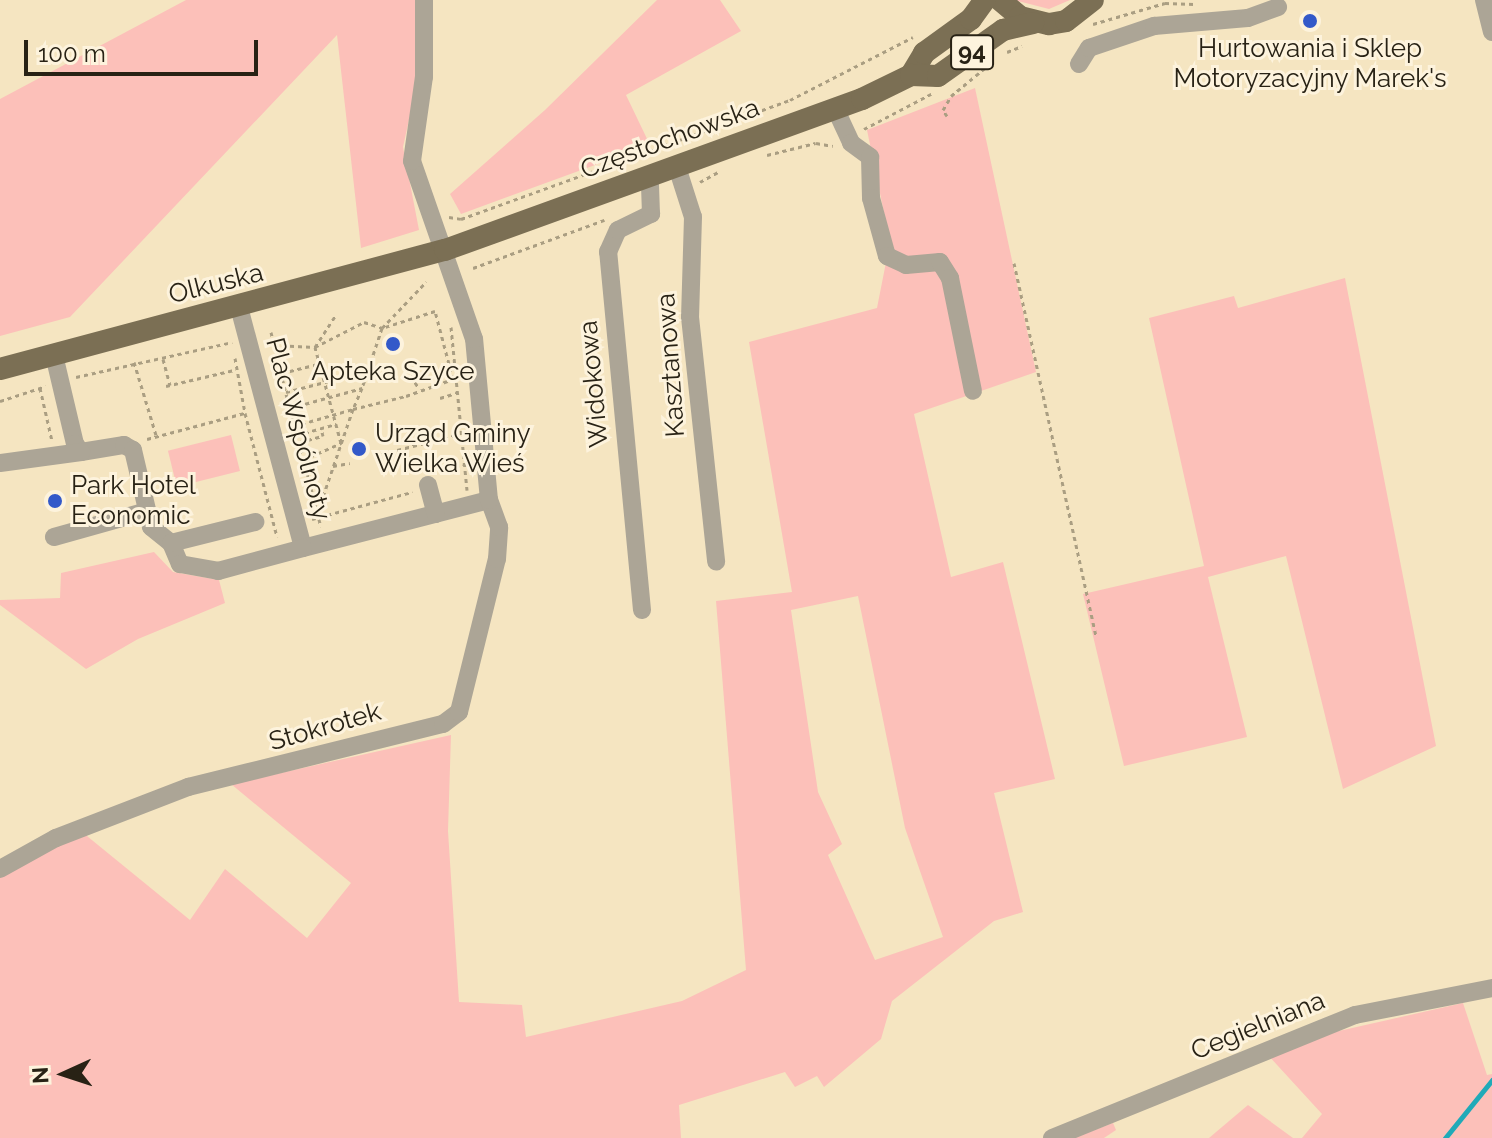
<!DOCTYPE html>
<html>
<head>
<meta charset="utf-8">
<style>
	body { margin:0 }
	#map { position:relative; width:1492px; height:1138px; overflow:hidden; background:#f5e5c1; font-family:Raleway,sans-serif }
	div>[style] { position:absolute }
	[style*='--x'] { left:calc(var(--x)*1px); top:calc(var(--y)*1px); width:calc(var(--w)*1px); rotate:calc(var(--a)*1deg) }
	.green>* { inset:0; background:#fcc0b9; transform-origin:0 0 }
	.stream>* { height:5px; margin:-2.5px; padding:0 2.5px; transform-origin:2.5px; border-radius:2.5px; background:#20aab8 }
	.path>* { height:3px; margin-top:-1.5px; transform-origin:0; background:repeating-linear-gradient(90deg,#aa9e82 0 4px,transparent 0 8px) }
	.minor>* { height:18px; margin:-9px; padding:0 9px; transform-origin:9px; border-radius:9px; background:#aca596 }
	.major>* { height:22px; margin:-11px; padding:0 11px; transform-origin:11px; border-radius:11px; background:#7b6f54 }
	.dots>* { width:22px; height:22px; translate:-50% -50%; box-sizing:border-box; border:4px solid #fdf3dd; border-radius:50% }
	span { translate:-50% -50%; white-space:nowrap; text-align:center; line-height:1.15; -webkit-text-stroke:6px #fdf3dd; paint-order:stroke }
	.shield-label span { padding:2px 6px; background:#fdf3dd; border:2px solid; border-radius:6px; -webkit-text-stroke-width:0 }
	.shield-label { font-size:24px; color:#282215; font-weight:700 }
	.poi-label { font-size:26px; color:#282215 }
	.left { translate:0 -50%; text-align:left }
	.street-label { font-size:26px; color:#282215 }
	.north { position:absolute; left:24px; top:1034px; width:80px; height:80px; -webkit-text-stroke:6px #fdf3dd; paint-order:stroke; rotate:267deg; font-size:22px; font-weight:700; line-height:32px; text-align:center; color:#282215 }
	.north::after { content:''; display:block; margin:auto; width:28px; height:36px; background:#282215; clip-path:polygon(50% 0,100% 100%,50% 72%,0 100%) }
	.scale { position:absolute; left:24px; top:40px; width:234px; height:36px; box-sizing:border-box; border:4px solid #282215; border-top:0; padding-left:10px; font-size:24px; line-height:28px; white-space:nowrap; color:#282215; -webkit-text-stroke:6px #fdf3dd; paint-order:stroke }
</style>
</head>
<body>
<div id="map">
	<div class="green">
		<i style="clip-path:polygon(186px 0,419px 0,414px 97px,403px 147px,419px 230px,361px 248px,337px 35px,70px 317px,0 336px,0 99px)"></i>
		<i style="clip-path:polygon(657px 0,720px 0,741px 31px,626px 95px,650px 145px,461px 214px,450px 194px,545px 110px)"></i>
		<i style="clip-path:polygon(1014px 0,1070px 0,1049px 9px)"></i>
		<i style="clip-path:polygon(evenodd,975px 88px,1036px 372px,914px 414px,951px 577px,1003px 562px,1055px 779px,994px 793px,1023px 912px,994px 921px,892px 1001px,881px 1039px,824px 1087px,817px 1076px,795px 1087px,785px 1072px,679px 1105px,681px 1138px,0 1138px,0 862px,71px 823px,190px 920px,225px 869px,307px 938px,351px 883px,231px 784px,451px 735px,448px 831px,459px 1002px,522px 1005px,526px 1037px,682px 1001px,746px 970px,716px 601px,792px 592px,749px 342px,877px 308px,890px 242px,867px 130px,975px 88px,858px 596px,905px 828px,943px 937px,875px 960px,828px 855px,842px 844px,818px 792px,791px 610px,858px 596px)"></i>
		<i style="clip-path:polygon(1345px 278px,1436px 746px,1343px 789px,1286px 556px,1208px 577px,1247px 737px,1124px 766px,1083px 594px,1204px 566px,1149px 318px,1234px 296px,1238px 308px)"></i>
		<i style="left:231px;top:435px;width:37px;height:65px;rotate:76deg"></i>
		<i style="clip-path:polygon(154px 552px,173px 572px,219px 580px,225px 603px,138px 639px,86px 669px,0 605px,0 600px,60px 598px,61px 573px)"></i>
		<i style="clip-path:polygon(1463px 1003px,1487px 1075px,1492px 1074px,1492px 1138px,1302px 1138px,1322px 1114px,1268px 1055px,1330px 1033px)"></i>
		<i style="clip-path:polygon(1248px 1105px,1293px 1138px,1209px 1138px)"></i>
		<i style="clip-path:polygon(1113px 1123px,1116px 1130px,1104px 1138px,1074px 1138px)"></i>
	</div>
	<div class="stream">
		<i style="--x:1445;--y:1138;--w:75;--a:-51"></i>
	</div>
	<div class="path">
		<i style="--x:1093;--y:24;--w:75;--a:-16.3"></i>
		<i style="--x:1165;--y:3;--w:29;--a:2"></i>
		<i style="--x:1007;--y:52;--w:16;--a:-22"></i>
		<i style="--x:947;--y:116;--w:7;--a:-124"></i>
		<i style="--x:943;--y:110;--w:16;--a:-60"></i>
		<i style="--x:951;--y:96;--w:45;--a:-39.6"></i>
		<i style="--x:864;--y:129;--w:76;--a:-27.6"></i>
		<i style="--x:767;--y:155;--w:50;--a:-13.8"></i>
		<i style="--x:816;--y:143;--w:17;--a:10"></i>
		<i style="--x:700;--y:182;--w:21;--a:-29"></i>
		<i style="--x:449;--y:217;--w:12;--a:9"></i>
		<i style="--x:461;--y:219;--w:350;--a:-19.9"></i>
		<i style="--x:790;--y:100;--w:138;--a:-27.1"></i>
		<i style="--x:1014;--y:263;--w:381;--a:77.6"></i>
		<i style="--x:473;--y:268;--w:140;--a:-20.1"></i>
		<i style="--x:451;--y:327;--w:164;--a:84.4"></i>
		<i style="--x:271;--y:332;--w:97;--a:76.3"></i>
		<i style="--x:294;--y:426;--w:61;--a:-16.1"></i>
		<i style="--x:353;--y:409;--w:55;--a:-13.8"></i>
		<i style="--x:406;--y:396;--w:50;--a:-19.9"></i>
		<i style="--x:453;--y:379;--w:70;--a:-104.8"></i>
		<i style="--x:435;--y:311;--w:56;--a:162.2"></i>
		<i style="--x:382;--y:328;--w:63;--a:108.4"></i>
		<i style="--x:362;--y:388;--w:23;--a:113"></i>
		<i style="--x:353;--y:409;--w:111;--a:108.9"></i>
		<i style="--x:274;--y:345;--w:41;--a:2.8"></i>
		<i style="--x:315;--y:347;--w:55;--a:-27"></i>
		<i style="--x:364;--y:322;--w:19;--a:18"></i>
		<i style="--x:382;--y:328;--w:64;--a:-46.3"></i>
		<i style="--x:235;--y:358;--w:56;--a:79.7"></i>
		<i style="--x:163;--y:359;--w:27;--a:75"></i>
		<i style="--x:134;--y:362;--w:76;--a:73.2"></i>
		<i style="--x:406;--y:369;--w:23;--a:56"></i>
		<i style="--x:282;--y:373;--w:36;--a:-14"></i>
		<i style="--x:414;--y:373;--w:8;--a:-60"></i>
		<i style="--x:76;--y:377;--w:160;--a:-12.6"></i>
		<i style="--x:166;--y:386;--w:70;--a:-13.2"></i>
		<i style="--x:40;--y:388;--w:54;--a:77.2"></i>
		<i style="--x:286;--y:392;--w:85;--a:-14.4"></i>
		<i style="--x:440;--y:398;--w:17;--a:-17"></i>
		<i style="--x:0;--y:401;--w:48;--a:-18.1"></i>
		<i style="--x:290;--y:408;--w:75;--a:-15.5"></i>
		<i style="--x:295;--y:426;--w:104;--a:75.6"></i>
		<i style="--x:297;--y:435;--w:41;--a:-15.8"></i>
		<i style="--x:147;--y:439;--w:101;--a:-14.9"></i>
		<i style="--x:245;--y:413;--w:128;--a:75.5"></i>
		<i style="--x:300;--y:442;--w:24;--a:-15"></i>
		<i style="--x:323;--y:436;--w:8;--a:-104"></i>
		<i style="--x:404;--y:451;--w:11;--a:68"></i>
		<i style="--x:374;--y:456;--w:88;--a:-14.5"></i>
		<i style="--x:303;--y:460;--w:42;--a:-24.1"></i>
		<i style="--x:341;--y:443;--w:99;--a:-105.2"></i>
		<i style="--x:315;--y:347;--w:37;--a:-57"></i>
		<i style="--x:333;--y:466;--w:17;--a:-10"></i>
		<i style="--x:447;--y:469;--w:16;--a:-15"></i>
		<i style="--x:312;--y:519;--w:104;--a:-15.1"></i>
	</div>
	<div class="minor">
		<i style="--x:1484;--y:0;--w:33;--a:76"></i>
		<i style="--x:1079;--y:64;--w:19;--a:-58"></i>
		<i style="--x:1089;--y:48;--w:69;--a:-18.7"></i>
		<i style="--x:1154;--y:26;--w:94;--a:-4.9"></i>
		<i style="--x:1248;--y:18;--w:32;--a:-20"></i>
		<i style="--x:835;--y:108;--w:38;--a:65"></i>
		<i style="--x:851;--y:143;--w:24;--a:36"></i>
		<i style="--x:870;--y:157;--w:41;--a:88.6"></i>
		<i style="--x:871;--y:198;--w:60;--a:74.6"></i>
		<i style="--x:887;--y:256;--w:21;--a:25"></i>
		<i style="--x:906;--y:265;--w:34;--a:-5"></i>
		<i style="--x:940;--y:262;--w:19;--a:58"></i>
		<i style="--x:950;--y:278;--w:115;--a:78.5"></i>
		<i style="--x:677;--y:167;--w:52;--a:72.3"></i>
		<i style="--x:693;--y:217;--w:100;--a:91.7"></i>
		<i style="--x:690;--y:317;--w:246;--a:83.9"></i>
		<i style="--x:239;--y:307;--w:249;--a:75.1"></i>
		<i style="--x:303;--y:548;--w:192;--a:-14.5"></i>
		<i style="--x:54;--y:355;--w:91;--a:76.7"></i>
		<i style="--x:75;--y:444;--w:10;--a:53"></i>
		<i style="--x:81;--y:452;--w:44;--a:-9.2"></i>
		<i style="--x:124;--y:445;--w:10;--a:29"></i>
		<i style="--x:133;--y:450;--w:79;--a:76.8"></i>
		<i style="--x:151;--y:527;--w:26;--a:39"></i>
		<i style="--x:171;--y:543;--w:23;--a:67"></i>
		<i style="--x:180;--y:564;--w:39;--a:10"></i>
		<i style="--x:218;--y:571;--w:88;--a:-15.1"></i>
		<i style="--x:0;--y:463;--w:82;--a:-7.7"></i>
		<i style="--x:428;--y:485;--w:30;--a:75"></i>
		<i style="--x:54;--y:537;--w:97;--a:-15.6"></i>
		<i style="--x:171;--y:543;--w:87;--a:-14"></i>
		<i style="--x:642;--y:610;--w:360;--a:-95.4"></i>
		<i style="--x:608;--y:252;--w:24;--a:-66"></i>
		<i style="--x:618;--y:230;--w:37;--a:-26"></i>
		<i style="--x:651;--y:214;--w:37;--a:-92"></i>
		<i style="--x:0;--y:869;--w:64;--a:-29"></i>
		<i style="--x:56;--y:838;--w:142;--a:-21.1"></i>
		<i style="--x:188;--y:787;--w:263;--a:-13.9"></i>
		<i style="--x:443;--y:724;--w:20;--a:-37"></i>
		<i style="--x:459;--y:712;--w:158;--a:-76.1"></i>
		<i style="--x:497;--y:559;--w:32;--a:-86"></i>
		<i style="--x:499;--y:527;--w:29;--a:-110"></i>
		<i style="--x:489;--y:500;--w:162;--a:-95.3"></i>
		<i style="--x:474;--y:339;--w:188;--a:-109.2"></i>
		<i style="--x:412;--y:161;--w:85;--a:-81.9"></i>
		<i style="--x:424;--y:77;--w:77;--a:-90"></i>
		<i style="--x:1052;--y:1138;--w:327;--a:-22.1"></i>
		<i style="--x:1355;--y:1015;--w:140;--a:-11.1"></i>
	</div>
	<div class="major">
		<i style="--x:1000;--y:0;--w:26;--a:40"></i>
		<i style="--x:1020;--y:17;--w:30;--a:14"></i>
		<i style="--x:1049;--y:24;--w:17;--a:-10"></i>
		<i style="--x:1066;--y:21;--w:34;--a:-38"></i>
		<i style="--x:911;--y:75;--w:26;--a:-59"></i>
		<i style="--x:924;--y:53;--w:58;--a:-35.9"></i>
		<i style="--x:971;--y:19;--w:24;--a:-54"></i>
		<i style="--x:0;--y:369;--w:461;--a:-15"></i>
		<i style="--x:445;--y:250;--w:443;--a:-19.9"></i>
		<i style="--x:862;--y:99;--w:55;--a:-26.1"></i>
		<i style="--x:911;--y:75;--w:27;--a:2"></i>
		<i style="--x:938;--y:76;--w:80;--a:-35.3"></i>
		<i style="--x:1003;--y:30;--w:31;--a:-13"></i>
	</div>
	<div class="dots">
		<i style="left:1310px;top:21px;background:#3359c9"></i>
		<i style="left:393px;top:344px;background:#3359c9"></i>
		<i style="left:359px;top:449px;background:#3359c9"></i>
		<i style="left:55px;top:501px;background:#3359c9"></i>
	</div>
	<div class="shield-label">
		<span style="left:972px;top:52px">94</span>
	</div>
	<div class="poi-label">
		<span style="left:1310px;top:64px">Hurtowania i Sklep<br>Motoryzacyjny Marek's</span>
		<span style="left:393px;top:372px">Apteka Szyce</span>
		<span class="left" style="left:375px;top:449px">Urząd Gminy<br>Wielka Wieś</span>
		<span class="left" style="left:71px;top:501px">Park Hotel<br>Economic</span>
	</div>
	<div class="street-label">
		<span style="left:670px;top:139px;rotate:-20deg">Częstochowska</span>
		<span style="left:216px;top:284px;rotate:-14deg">Olkuska</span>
		<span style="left:671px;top:365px;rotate:-94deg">Kasztanowa</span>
		<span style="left:594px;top:384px;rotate:-95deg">Widokowa</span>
		<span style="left:298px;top:429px;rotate:75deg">Plac Wspólnoty</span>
		<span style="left:325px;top:727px;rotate:-16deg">Stokrotek</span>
		<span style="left:1258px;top:1026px;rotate:-22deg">Cegielniana</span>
	</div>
	<div class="north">N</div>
	<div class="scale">100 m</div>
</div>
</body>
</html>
